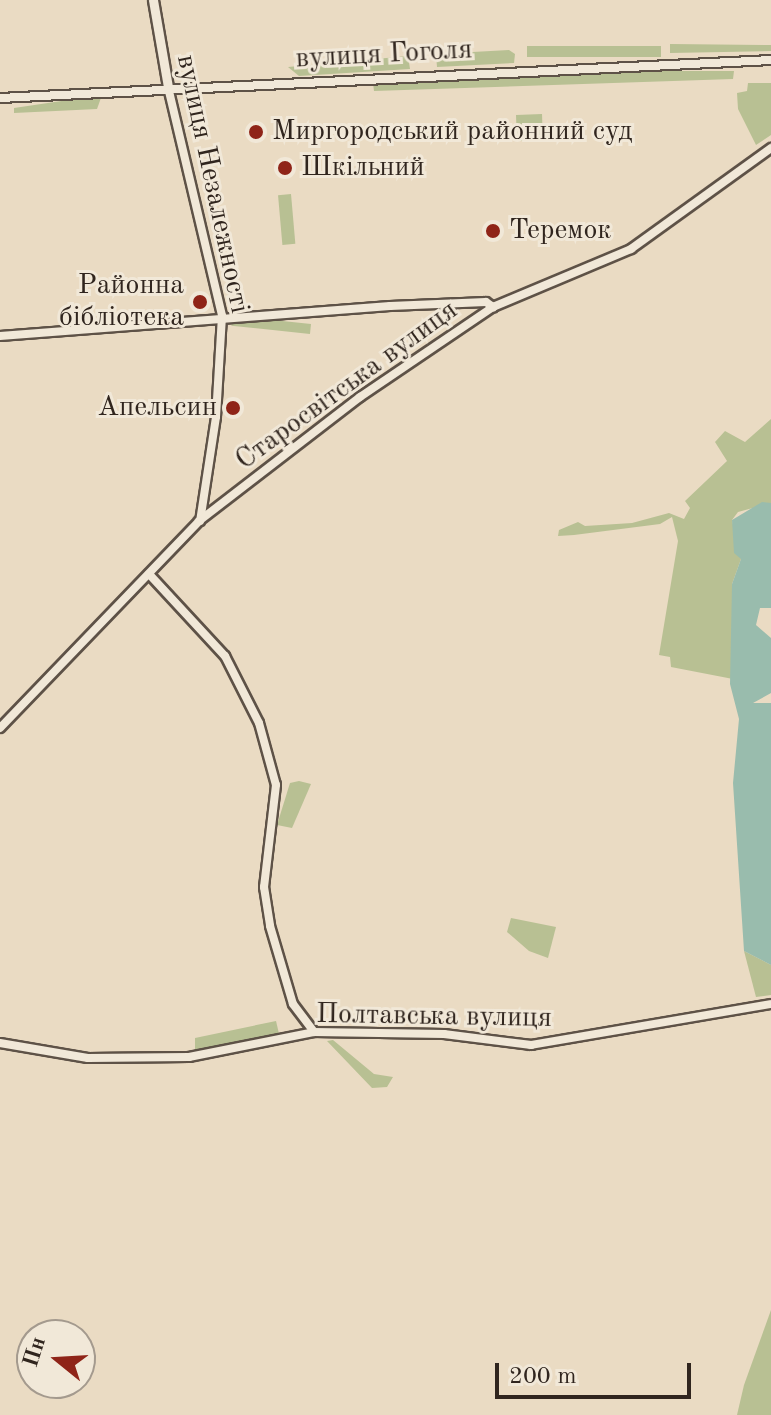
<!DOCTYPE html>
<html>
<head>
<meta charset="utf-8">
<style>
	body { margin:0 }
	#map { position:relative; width:771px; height:1415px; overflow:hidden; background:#eadbc3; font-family:"Old Standard TT",serif }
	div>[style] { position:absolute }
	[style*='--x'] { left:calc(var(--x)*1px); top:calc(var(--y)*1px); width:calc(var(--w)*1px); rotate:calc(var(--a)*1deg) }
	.green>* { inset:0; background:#b8c093; transform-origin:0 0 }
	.water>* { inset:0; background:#99bcad }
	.roads { filter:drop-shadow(2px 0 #5e5247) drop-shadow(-2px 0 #5e5247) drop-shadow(0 2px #5e5247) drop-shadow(0 -2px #5e5247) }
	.tertiary>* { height:8px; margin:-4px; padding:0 4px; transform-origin:4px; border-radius:4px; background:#f1e8d8 }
	.secondary>* { height:9px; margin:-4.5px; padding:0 4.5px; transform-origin:4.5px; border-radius:4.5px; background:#f1e8d8 }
	.dots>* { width:22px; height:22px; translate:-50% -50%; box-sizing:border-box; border:4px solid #f1e8d8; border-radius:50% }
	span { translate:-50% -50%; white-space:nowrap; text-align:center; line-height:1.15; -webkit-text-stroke:6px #f1e8d8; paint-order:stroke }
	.street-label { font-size:28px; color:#30251e }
	.poi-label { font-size:28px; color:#30251e }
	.left { translate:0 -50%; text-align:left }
	.right { translate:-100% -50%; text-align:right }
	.north { position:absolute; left:16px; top:1319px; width:80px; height:80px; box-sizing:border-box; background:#f1e8d8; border:2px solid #a49a8e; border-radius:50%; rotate:288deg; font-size:22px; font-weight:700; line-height:32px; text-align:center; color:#30251e }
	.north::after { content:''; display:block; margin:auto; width:28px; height:36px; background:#8f2418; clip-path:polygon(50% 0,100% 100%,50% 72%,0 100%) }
	.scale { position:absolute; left:495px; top:1363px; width:196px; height:36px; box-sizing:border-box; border:4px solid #30251e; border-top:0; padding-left:10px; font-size:24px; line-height:28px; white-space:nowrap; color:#30251e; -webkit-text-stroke:6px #f1e8d8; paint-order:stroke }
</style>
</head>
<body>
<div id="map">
	<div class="green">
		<i style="clip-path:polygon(670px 44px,771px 45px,771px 51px,670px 53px)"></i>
		<i style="left:661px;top:46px;width:11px;height:134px;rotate:90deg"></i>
		<i style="clip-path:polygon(509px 50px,515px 54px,514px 63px,437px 67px,436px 54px)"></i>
		<i style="clip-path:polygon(408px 56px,410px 69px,299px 76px,288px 67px)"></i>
		<i style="clip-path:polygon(615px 71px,734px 71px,733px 79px,374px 91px,373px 83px)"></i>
		<i style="clip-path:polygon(748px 83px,771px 83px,771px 135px,756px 145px,738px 109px,737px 93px,747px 91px)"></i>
		<i style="clip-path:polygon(102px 95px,97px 109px,14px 113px,14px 108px)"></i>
		<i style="left:542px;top:114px;width:26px;height:26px;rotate:88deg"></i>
		<i style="left:291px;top:194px;width:50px;height:13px;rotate:85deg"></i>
		<i style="left:311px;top:324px;width:10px;height:79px;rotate:96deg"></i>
		<i style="clip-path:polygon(771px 419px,771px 503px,738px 512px,732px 520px,741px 559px,732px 584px,733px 679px,671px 667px,670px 657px,659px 655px,678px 541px,672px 517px,660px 524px,574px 535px,558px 536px,559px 530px,578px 522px,585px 526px,632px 523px,669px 513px,684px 519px,690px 508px,685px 501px,727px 461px,715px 442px,725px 431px,745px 442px)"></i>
		<i style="clip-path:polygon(299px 781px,311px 784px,292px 828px,277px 825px,290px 783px)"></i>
		<i style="clip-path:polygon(511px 918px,556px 927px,548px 958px,529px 951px,507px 932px)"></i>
		<i style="clip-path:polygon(744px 951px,771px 965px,771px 995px,756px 997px)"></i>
		<i style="clip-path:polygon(276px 1021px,280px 1038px,195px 1052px,195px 1038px)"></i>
		<i style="clip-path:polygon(333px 1040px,374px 1074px,393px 1077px,387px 1087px,372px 1088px,327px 1041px)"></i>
		<i style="clip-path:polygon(771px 1310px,771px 1415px,737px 1415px,744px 1385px)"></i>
	</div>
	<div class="water">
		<i style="clip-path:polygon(762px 502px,771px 503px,771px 608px,760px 608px,756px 625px,771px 638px,771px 693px,753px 703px,771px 703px,771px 965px,744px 951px,733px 783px,739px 719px,730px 684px,732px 584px,741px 559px,734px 553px,732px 520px)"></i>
	</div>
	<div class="roads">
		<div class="tertiary">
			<i style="--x:168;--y:87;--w:235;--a:76.7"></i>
			<i style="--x:222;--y:316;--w:101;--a:93.4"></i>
			<i style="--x:216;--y:417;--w:105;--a:98.7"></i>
			<i style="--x:0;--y:98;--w:772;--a:-2.82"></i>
			<i style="--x:0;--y:336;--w:391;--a:-4.4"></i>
			<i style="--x:390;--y:306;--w:96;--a:-2.4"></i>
			<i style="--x:486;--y:302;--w:9;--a:36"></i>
			<i style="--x:149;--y:574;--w:112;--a:47.2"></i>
			<i style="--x:225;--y:656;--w:75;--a:63.1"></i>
			<i style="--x:259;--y:723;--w:64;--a:74.7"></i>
			<i style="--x:276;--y:785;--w:103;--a:96.7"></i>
			<i style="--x:264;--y:887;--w:39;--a:81"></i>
			<i style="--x:270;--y:926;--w:81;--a:73.6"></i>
			<i style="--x:293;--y:1004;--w:35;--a:53"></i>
			<i style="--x:0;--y:728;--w:287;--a:-46.1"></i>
			<i style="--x:199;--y:521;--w:203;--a:-37.6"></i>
			<i style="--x:360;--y:397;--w:161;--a:-34.1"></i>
			<i style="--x:493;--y:307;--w:150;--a:-22.8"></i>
			<i style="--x:631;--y:249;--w:173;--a:-35.8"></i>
			<i style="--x:0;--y:1043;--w:89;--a:9.7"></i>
			<i style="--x:88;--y:1058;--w:101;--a:-0.6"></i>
			<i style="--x:189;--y:1057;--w:127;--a:-11.3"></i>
			<i style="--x:314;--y:1032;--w:130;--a:0.9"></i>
			<i style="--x:444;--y:1034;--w:88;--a:7.2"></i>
			<i style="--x:531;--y:1045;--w:243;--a:-9.7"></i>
		</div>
		<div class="secondary">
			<i style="--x:153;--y:0;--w:88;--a:80.2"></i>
		</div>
	</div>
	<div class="dots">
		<i style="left:256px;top:132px;background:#8f2418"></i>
		<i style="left:285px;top:168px;background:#8f2418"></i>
		<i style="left:493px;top:231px;background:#8f2418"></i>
		<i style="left:200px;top:302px;background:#8f2418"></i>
		<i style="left:233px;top:408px;background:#8f2418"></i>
	</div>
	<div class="street-label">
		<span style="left:384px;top:55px;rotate:-3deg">вулиця Гоголя</span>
		<span style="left:212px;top:184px;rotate:78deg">вулиця Незалежності</span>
		<span style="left:347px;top:386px;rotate:-36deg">Старосвітська вулиця</span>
		<span style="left:434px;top:1017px;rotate:1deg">Полтавська вулиця</span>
	</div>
	<div class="poi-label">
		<span class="left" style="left:272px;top:132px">Миргородський районний суд</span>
		<span class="left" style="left:301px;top:168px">Шкільний</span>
		<span class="left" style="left:509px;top:231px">Теремок</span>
		<span class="right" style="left:184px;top:302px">Районна<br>бібліотека</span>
		<span class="right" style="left:217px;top:408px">Апельсин</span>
	</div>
	<div class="north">Пн</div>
	<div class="scale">200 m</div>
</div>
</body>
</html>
